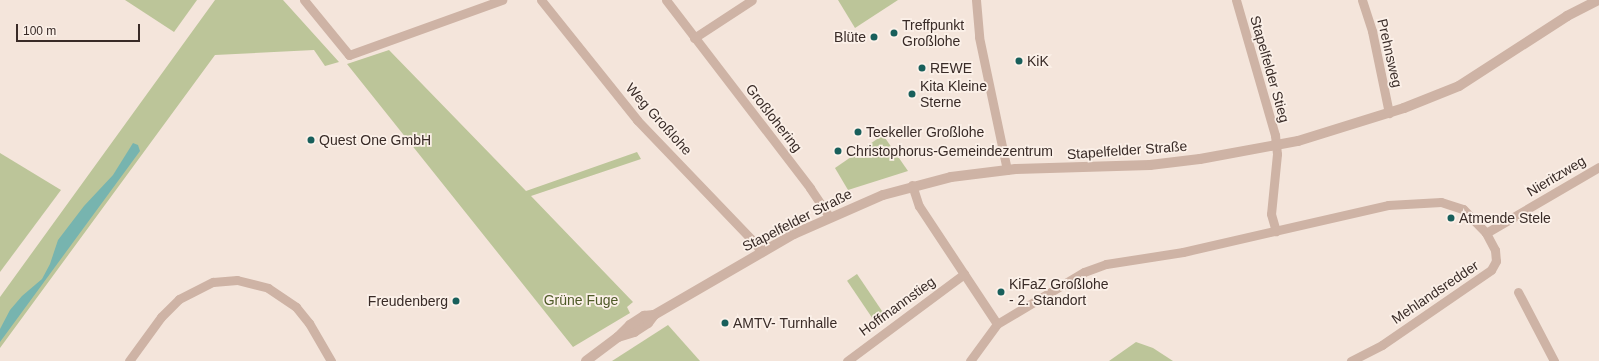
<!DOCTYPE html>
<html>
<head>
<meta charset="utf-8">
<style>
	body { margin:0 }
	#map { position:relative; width:1599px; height:361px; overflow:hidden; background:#f4e5db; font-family:Helvetica,sans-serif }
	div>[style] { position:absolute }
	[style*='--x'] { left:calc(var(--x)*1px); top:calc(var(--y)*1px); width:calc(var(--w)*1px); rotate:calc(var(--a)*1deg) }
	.green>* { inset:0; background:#bcc599; transform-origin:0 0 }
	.water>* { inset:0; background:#77b4af }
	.minor>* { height:9px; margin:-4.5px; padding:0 4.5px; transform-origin:4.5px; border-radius:4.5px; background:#ceb3a5 }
	.tertiary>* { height:10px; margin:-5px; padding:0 5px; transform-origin:5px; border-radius:5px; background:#ceb3a5 }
	.dots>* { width:11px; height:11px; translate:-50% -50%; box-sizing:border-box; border:2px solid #fbf0e8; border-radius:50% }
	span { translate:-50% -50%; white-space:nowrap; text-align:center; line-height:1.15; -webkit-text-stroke:3.5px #fbf0e8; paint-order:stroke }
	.poi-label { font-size:14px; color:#392b27 }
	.left { translate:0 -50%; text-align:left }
	.right { translate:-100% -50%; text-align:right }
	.street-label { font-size:14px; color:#392b27 }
	.park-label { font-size:14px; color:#4e5a28 }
	.scale { position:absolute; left:16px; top:24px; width:124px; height:18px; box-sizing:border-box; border:2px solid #392b27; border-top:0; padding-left:5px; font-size:12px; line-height:14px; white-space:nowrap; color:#392b27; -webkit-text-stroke:3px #fbf0e8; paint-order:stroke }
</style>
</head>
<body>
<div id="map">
	<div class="green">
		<i style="clip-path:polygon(125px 0,197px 0,174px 32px)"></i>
		<i style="clip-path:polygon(215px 0,283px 0,339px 62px,325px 66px,314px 50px,215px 55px,0 348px,0 297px)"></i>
		<i style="clip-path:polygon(838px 0,898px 0,855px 28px)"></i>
		<i style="clip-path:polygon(389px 50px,526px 191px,637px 152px,641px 159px,531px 196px,633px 302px,627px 307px,630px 313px,573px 347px,347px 64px)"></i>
		<i style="clip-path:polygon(883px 135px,908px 171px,848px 190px,835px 168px)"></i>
		<i style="clip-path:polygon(0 153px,61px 190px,0 272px)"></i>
		<i style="left:857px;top:274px;width:52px;height:12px;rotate:56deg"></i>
		<i style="clip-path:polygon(668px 325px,700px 361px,612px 361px)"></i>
		<i style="clip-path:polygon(1136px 342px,1153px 348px,1173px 361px,1109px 361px)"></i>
	</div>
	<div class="water">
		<i style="clip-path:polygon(133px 143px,138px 145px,140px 151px,0 342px,0 329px,10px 310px,22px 296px,42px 279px,50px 264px,58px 240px,84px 206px,113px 175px)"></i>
	</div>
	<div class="minor">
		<i style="--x:304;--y:0;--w:71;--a:50.7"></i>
		<i style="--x:349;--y:55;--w:163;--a:-19.8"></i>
		<i style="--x:541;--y:0;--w:154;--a:51.3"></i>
		<i style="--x:637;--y:120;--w:172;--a:46.2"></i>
		<i style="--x:756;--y:244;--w:9;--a:58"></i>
		<i style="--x:666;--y:0;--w:237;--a:52.5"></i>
		<i style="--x:810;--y:188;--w:34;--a:56"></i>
		<i style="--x:976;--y:0;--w:37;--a:85"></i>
		<i style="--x:979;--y:37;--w:136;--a:78.1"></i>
		<i style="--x:1236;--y:0;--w:141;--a:73.9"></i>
		<i style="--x:1275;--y:135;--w:19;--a:84"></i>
		<i style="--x:1277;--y:154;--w:60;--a:95.7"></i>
		<i style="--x:1271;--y:214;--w:18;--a:74"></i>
		<i style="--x:1362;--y:0;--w:33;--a:72"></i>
		<i style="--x:1372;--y:31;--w:84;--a:78.3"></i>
		<i style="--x:694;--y:38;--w:69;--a:-33.2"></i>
		<i style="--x:912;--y:185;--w:22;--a:72"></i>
		<i style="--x:919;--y:206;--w:141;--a:56.5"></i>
		<i style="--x:1486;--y:233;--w:131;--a:-30.3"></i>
		<i style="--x:1518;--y:292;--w:78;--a:62.4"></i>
		<i style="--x:129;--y:361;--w:54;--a:-54"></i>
		<i style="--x:161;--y:317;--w:25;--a:-45"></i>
		<i style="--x:179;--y:299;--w:38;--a:-27"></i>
		<i style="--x:213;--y:282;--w:24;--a:-5"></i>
		<i style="--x:237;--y:280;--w:32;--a:14"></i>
		<i style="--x:268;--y:288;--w:34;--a:34"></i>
		<i style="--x:296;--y:307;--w:21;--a:51"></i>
		<i style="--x:309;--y:323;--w:44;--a:59.9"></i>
		<i style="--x:847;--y:361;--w:146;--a:-36.6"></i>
		<i style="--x:970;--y:361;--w:46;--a:-53.9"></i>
		<i style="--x:997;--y:324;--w:101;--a:-30.9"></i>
		<i style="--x:1084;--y:272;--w:23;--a:-20"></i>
		<i style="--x:1106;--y:264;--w:78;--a:-8.9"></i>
		<i style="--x:1183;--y:252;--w:210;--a:-12.9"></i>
		<i style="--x:1388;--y:205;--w:53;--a:-3.2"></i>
		<i style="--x:1441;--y:202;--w:23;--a:18"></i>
		<i style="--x:1463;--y:209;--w:33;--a:46"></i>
		<i style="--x:1486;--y:233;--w:19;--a:62"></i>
		<i style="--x:1495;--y:250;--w:11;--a:85"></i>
		<i style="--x:1496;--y:261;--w:10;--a:119"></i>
		<i style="--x:1491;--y:270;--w:132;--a:145.5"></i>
		<i style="--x:1382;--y:345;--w:35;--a:153"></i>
	</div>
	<div class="tertiary">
		<i style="--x:618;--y:337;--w:17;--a:-17"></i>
		<i style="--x:634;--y:332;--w:17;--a:-33"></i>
		<i style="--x:648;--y:323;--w:10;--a:-53"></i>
		<i style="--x:654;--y:315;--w:162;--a:-30.1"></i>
		<i style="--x:794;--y:234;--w:97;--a:-23.7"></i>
		<i style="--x:883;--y:195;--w:70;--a:-14.8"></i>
		<i style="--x:951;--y:177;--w:65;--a:-7"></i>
		<i style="--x:1016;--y:169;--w:134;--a:-1.7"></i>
		<i style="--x:1150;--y:165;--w:50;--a:-6.8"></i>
		<i style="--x:1200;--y:159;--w:100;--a:-10.4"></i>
		<i style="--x:1298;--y:141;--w:111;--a:-17.3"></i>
		<i style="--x:1404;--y:108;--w:59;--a:-21.8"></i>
		<i style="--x:1459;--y:86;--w:129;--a:-32.9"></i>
		<i style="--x:1567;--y:16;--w:36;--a:-27"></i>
		<i style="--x:586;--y:361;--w:40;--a:-37"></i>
		<i style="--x:618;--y:337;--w:17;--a:-45"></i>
		<i style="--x:630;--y:325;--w:17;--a:-33"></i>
		<i style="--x:644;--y:316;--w:10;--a:-6"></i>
	</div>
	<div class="dots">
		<i style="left:894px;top:33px;background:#185f5b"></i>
		<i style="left:874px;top:37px;background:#185f5b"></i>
		<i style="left:1019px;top:61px;background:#185f5b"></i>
		<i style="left:922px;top:68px;background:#185f5b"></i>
		<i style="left:912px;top:94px;background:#185f5b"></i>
		<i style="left:858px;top:132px;background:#185f5b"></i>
		<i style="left:311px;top:140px;background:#185f5b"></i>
		<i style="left:838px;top:151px;background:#185f5b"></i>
		<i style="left:1451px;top:218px;background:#185f5b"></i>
		<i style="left:1001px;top:292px;background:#185f5b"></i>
		<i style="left:456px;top:301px;background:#185f5b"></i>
		<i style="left:725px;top:323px;background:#185f5b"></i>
	</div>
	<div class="poi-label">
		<span class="left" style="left:902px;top:33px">Treffpunkt<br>Großlohe</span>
		<span class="right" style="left:866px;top:37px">Blüte</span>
		<span class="left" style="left:1027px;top:61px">KiK</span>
		<span class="left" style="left:930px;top:68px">REWE</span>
		<span class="left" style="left:920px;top:94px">Kita Kleine<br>Sterne</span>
		<span class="left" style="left:866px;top:132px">Teekeller Großlohe</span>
		<span class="left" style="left:319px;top:140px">Quest One GmbH</span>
		<span class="left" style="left:846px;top:151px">Christophorus-Gemeindezentrum</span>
		<span class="left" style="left:1459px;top:218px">Atmende Stele</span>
		<span class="left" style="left:1009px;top:292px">KiFaZ Großlohe<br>- 2. Standort</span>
		<span class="right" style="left:448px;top:301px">Freudenberg</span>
		<span class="left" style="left:733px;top:323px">AMTV- Turnhalle</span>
	</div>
	<div class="street-label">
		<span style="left:1390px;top:53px;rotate:77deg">Prehnsweg</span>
		<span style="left:1270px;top:69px;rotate:74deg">Stapelfelder Stieg</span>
		<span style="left:774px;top:118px;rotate:52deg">Großlohering</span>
		<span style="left:659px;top:119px;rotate:48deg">Weg Großlohe</span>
		<span style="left:1127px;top:150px;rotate:-4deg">Stapelfelder Straße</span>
		<span style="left:1556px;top:176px;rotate:-31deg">Nieritzweg</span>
		<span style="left:797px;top:220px;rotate:-27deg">Stapelfelder Straße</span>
		<span style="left:1435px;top:292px;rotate:-34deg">Mehlandsredder</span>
		<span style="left:897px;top:306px;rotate:-36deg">Hoffmannstieg</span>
	</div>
	<div class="park-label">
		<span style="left:581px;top:300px">Grüne Fuge</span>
	</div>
	<div class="scale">100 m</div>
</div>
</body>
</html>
